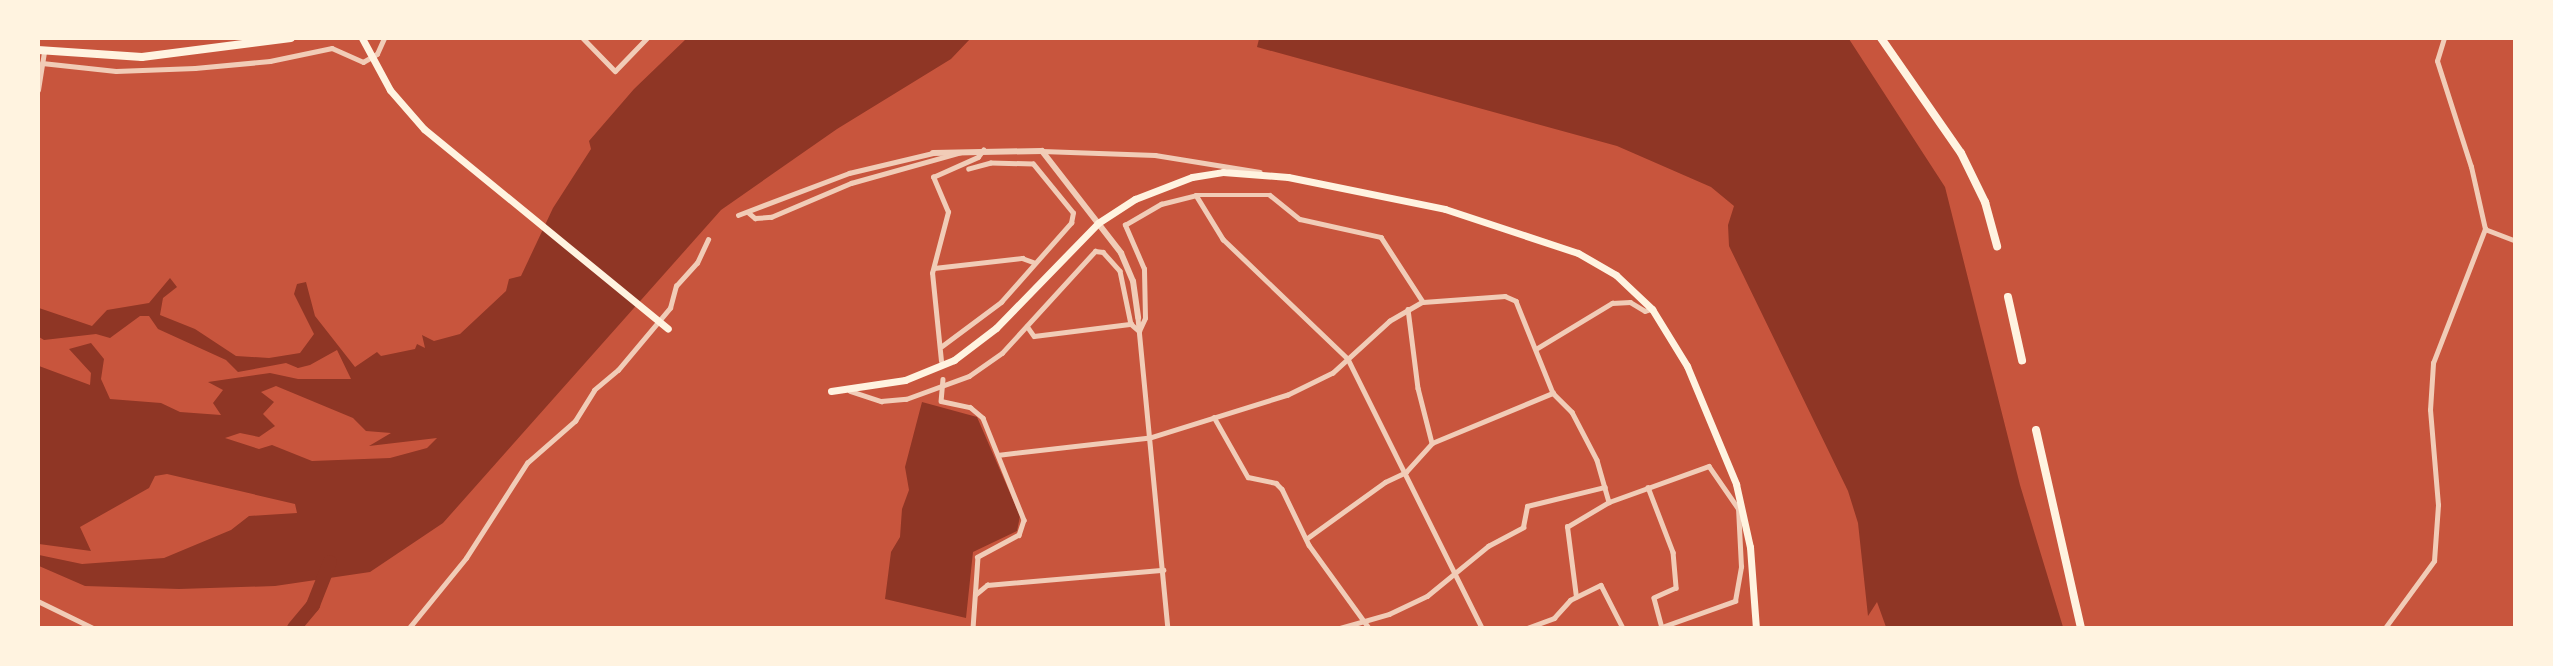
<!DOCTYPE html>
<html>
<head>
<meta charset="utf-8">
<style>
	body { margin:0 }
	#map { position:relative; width:2553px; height:666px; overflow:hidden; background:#c8553d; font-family:"DM Sans",sans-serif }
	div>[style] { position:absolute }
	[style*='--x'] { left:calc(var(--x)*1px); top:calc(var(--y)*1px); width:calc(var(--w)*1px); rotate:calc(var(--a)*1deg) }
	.water>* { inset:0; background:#8f3625 }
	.river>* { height:14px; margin:-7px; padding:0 7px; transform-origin:7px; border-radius:7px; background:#8f3625 }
	.minor>* { height:4.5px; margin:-2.25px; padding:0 2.25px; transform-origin:2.25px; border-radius:2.25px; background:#f1ccb7 }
	.tertiary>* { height:6px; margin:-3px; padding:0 3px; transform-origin:3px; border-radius:3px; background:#f1ccb7 }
	.secondary>* { height:7px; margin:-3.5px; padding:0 3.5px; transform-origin:3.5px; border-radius:3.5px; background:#fff3e0 }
	.trunk>* { height:8px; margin:-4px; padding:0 4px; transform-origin:4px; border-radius:4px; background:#fff3e0 }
	span { translate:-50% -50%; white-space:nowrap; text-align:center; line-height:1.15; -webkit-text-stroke:7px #fff3e0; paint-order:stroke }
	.frame { position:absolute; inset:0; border:40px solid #fff3e0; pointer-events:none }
</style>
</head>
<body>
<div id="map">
	<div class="water">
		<i style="clip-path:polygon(evenodd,686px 39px,970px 39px,951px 59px,837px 129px,721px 210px,443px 523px,370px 572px,275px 586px,179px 589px,85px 586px,39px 566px,39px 555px,82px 564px,164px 558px,231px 530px,249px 516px,297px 513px,295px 504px,167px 474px,155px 476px,149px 488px,80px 527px,91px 551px,39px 544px,39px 366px,90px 385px,91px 373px,69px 349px,91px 343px,104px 359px,101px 379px,110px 399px,161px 403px,180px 412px,221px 415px,213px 403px,223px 390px,208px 382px,270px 373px,298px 379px,351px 379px,337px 350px,310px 365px,298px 368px,286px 363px,238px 372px,226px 360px,158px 329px,149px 316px,140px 316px,110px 338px,96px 334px,44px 340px,39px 337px,39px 308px,92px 326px,107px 310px,149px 303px,170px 278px,177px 287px,163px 298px,160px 315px,195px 329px,236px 356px,269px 358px,300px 353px,314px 334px,294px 294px,297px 284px,306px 282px,315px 316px,355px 367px,377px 352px,381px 356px,415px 349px,417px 344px,425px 348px,422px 335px,434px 341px,460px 334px,506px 291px,509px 279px,521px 276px,553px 208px,591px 149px,589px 141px,634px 89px,686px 39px,276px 386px,353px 418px,366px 431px,391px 433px,369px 446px,437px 438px,427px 448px,390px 458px,312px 461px,272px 445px,259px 449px,225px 438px,240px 433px,259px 437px,275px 426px,263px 414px,274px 402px,261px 392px,276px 386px)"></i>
		<i style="clip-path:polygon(1259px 39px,1849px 39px,1945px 187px,2020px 485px,2063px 627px,1886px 627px,1877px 602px,1868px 616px,1858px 523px,1848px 491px,1729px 246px,1728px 225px,1734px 206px,1711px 187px,1617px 146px,1257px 47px)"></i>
		<i style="clip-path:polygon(922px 402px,977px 417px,1020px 516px,1017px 531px,973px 552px,966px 618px,885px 599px,891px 552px,900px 537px,902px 509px,909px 490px,905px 467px)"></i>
	</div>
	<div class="river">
		<i style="--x:294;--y:628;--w:30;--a:-50"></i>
		<i style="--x:313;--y:605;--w:46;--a:-68.4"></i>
	</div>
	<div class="minor">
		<i style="--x:583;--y:38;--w:46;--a:45.9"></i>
		<i style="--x:615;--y:71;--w:46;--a:-45.9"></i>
		<i style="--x:42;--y:63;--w:74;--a:6.2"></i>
		<i style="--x:116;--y:71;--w:79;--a:-2.2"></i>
		<i style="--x:195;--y:68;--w:75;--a:-5.3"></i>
		<i style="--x:270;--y:61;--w:63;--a:-11.8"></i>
		<i style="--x:332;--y:48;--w:34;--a:24"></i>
		<i style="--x:363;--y:62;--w:16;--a:-30"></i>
		<i style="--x:377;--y:54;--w:17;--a:-66"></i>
		<i style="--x:38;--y:90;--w:39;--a:-81"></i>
		<i style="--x:1042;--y:151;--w:113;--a:2"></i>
		<i style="--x:1155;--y:155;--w:106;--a:9.2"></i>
		<i style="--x:1196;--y:195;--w:52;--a:58.5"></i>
		<i style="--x:1223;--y:239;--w:173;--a:43.8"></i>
		<i style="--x:1348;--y:359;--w:301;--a:63.5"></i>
		<i style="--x:749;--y:213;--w:8;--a:40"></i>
		<i style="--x:755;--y:218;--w:16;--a:-4"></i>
		<i style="--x:771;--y:217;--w:87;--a:-23"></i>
		<i style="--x:851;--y:183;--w:115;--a:-15.6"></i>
		<i style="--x:738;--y:215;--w:119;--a:-20.7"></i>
		<i style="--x:849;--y:173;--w:86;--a:-13.4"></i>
		<i style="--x:2485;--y:229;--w:31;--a:21"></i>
		<i style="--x:934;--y:268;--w:89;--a:-6.5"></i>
		<i style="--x:1022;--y:258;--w:12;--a:20"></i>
		<i style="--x:1423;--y:302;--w:82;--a:-4.2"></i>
		<i style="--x:1505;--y:296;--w:12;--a:24"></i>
		<i style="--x:1516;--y:301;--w:99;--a:68.1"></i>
		<i style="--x:1553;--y:393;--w:27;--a:45"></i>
		<i style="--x:1572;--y:412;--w:54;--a:62.5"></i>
		<i style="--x:1597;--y:460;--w:44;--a:74.1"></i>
		<i style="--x:1408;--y:309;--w:80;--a:82.8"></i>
		<i style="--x:1418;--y:388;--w:57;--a:75.7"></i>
		<i style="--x:1138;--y:318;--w:311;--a:84.5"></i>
		<i style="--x:1027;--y:326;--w:12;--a:55"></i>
		<i style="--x:1034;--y:336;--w:98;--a:-7.1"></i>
		<i style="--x:942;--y:346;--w:74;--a:-36.7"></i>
		<i style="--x:1001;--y:302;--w:106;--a:-48.5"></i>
		<i style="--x:1071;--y:223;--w:10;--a:-79"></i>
		<i style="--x:1073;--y:213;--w:63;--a:-129.2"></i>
		<i style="--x:1033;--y:164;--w:42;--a:-178.6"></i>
		<i style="--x:991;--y:163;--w:23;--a:165"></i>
		<i style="--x:1536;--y:349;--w:89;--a:-31.2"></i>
		<i style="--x:1612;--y:303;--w:18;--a:-3"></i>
		<i style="--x:1630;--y:302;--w:17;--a:31"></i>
		<i style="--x:1645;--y:311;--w:6;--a:-18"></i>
		<i style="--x:941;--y:361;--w:88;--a:-95.8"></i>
		<i style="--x:932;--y:273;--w:63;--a:-75.3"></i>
		<i style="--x:948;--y:212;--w:38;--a:-113"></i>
		<i style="--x:933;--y:177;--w:49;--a:-24"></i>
		<i style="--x:978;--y:157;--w:9;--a:-54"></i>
		<i style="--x:943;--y:379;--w:22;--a:95"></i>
		<i style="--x:941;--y:401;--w:30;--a:12"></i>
		<i style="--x:970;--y:407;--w:17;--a:40"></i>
		<i style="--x:983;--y:418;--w:110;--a:68.1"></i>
		<i style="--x:1024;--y:520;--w:16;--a:108"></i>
		<i style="--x:1019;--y:535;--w:47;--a:151.8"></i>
		<i style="--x:978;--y:557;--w:71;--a:94"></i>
		<i style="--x:850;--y:391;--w:33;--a:18"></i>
		<i style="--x:881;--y:401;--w:25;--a:-5"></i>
		<i style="--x:906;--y:399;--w:67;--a:-20.1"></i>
		<i style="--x:969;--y:376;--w:40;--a:-34.9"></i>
		<i style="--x:1002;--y:353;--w:138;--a:-47.6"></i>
		<i style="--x:1095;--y:251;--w:8;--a:7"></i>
		<i style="--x:1103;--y:252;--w:25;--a:48"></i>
		<i style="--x:1120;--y:271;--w:54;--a:78.3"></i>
		<i style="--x:1131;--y:324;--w:11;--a:41"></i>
		<i style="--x:1139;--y:331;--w:14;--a:-65"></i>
		<i style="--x:1145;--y:318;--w:49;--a:-91.2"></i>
		<i style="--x:1144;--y:269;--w:48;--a:-113.4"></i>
		<i style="--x:1125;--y:225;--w:42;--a:-30.3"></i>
		<i style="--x:1161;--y:204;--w:36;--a:-14"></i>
		<i style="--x:1196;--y:195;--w:74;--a:0"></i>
		<i style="--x:1270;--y:195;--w:38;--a:39"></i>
		<i style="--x:1300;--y:219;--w:83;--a:12.5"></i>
		<i style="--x:1381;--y:237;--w:77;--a:57.1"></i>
		<i style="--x:1423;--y:302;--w:38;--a:150"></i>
		<i style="--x:1390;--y:321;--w:77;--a:137.6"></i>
		<i style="--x:1333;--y:373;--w:50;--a:153.9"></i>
		<i style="--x:1288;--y:395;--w:145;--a:162.7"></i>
		<i style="--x:1150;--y:438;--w:151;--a:173.5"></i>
		<i style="--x:1214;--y:417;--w:69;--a:60.5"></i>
		<i style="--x:1248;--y:477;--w:29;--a:12"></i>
		<i style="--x:1276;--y:483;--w:8;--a:45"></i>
		<i style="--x:1282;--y:489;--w:62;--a:64.3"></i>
		<i style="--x:1309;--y:545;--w:102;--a:54.1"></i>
		<i style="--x:1648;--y:487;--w:70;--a:69"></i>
		<i style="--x:1673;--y:552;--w:36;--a:85"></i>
		<i style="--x:1676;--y:588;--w:24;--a:156"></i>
		<i style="--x:1654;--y:598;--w:30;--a:75"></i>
		<i style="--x:1306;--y:539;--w:97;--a:-35.8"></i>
		<i style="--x:1385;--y:482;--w:23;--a:-25"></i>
		<i style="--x:1406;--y:472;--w:39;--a:-48"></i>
		<i style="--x:1432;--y:443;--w:131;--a:-22.5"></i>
		<i style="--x:975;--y:595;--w:16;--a:-40"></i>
		<i style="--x:987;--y:585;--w:177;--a:-4.9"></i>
		<i style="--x:1576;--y:597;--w:71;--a:-97.3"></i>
		<i style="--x:1567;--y:527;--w:49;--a:-30.8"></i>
		<i style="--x:1609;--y:502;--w:106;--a:-19.8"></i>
		<i style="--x:1709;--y:466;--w:51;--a:55.4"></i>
		<i style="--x:38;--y:601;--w:61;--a:26.1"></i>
		<i style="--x:409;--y:628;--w:90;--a:-50.8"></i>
		<i style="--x:466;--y:558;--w:113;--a:-57.3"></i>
		<i style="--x:527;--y:463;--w:64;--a:-41.2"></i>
		<i style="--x:575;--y:421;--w:36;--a:-58"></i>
		<i style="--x:594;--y:390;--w:31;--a:-40"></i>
		<i style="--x:618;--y:370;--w:81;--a:-50"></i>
		<i style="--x:670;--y:308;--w:23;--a:-75"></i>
		<i style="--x:676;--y:286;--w:31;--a:-48"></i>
		<i style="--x:697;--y:263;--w:26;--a:-65"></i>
		<i style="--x:1340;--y:628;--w:51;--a:-15.9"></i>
		<i style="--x:1389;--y:614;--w:42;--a:-25.3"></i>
		<i style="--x:1427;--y:596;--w:79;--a:-39.3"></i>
		<i style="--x:1488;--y:546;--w:40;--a:-28"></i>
		<i style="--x:1523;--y:527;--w:21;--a:-79"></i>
		<i style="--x:1527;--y:506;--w:80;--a:-13.7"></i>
		<i style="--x:1527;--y:628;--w:29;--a:-20"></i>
		<i style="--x:1554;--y:618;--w:24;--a:-48"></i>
		<i style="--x:1570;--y:600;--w:34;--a:-26"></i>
		<i style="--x:1601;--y:585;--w:48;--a:62.9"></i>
		<i style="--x:1659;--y:628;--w:81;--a:-19.6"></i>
		<i style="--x:1735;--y:601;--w:35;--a:-80"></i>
		<i style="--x:1741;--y:567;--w:59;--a:-92.9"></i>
		<i style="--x:2385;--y:628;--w:83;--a:-53.8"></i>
		<i style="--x:2434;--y:561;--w:56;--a:-85.9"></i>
		<i style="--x:2438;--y:505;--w:95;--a:-94.8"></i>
		<i style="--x:2430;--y:410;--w:47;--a:-86.3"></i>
		<i style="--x:2433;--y:363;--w:144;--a:-68.8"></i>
		<i style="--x:2485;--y:229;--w:64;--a:-102.7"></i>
		<i style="--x:2471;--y:167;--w:111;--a:-107.8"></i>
		<i style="--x:2437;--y:61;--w:24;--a:-73"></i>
	</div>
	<div class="tertiary">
		<i style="--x:933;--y:153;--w:109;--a:-1.1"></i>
		<i style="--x:1042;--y:151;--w:129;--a:52.2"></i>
		<i style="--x:1121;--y:253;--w:30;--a:67"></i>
		<i style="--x:1133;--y:281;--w:37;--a:82"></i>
	</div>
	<div class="secondary">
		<i style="--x:362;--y:38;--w:59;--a:61.7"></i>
		<i style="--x:390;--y:90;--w:52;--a:48.9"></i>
		<i style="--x:424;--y:129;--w:315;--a:39.3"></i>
		<i style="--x:831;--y:391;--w:75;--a:-8.5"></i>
		<i style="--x:905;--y:380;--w:53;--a:-22.2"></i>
		<i style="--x:954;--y:360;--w:53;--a:-37.3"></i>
		<i style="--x:996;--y:328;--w:146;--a:-45.8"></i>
		<i style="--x:1098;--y:223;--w:44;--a:-33"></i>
		<i style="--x:1135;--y:199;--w:61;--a:-21.1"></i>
		<i style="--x:1192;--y:177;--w:31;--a:-9"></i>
		<i style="--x:1223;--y:172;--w:65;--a:4.4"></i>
		<i style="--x:1288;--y:177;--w:160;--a:11.5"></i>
		<i style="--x:1445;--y:209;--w:140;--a:18.3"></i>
		<i style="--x:1578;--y:253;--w:44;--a:30.1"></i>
		<i style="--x:1616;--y:275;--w:50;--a:43.4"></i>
		<i style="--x:1652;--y:309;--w:67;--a:58.4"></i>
		<i style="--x:1687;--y:366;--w:128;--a:67.4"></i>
		<i style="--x:1736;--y:484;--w:65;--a:77.5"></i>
		<i style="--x:1750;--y:547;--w:81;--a:85.8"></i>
	</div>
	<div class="trunk">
		<i style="--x:1881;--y:38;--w:140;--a:55.2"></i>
		<i style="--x:1961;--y:153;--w:55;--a:63.9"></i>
		<i style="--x:1985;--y:202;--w:46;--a:74.7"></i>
		<i style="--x:38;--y:50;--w:104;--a:3.9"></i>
		<i style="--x:142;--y:57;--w:150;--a:-7.3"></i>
		<i style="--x:2008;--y:297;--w:65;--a:77.5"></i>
		<i style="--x:2036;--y:430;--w:203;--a:77.2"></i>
	</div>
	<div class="frame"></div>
</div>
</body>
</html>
